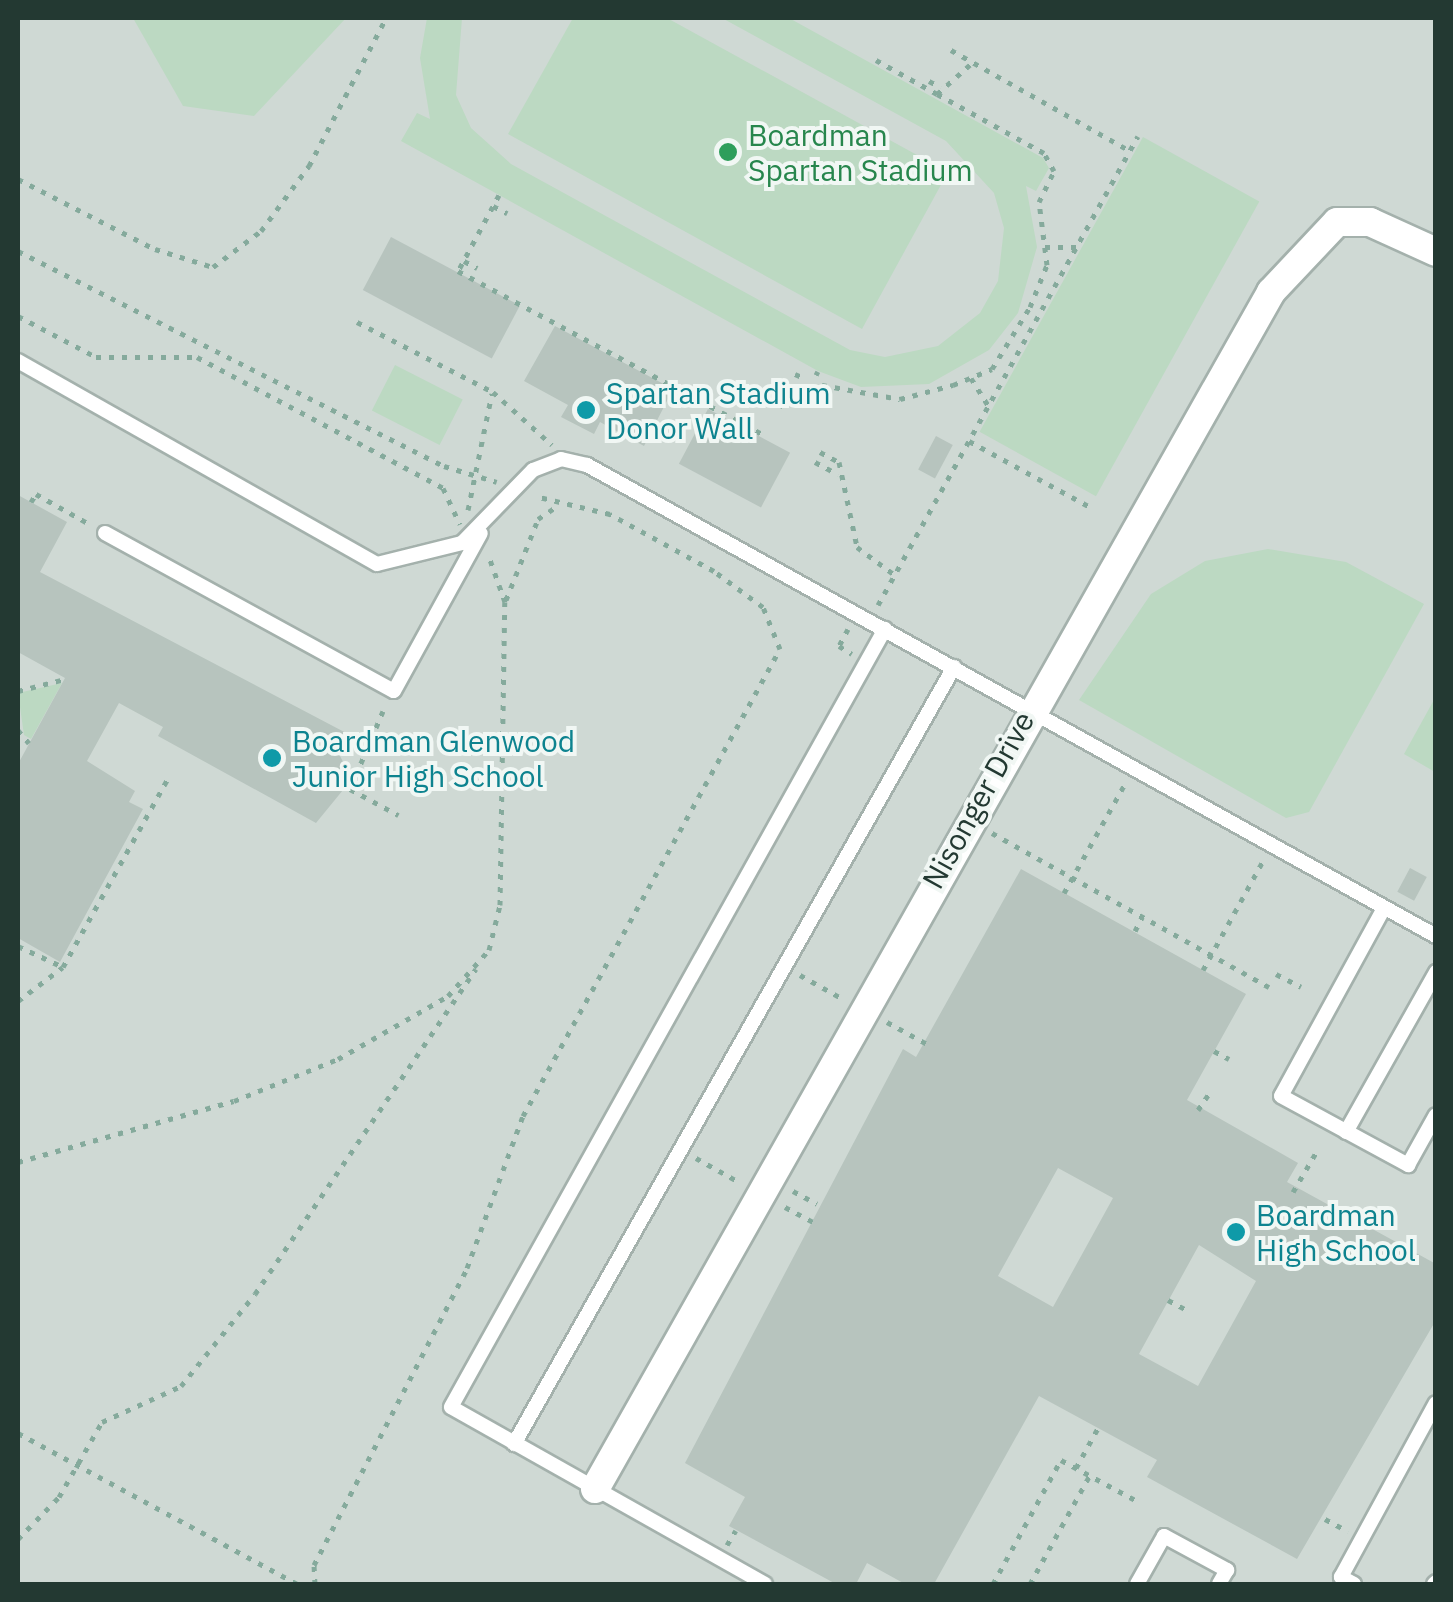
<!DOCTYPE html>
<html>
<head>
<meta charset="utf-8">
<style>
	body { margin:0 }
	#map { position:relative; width:1453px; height:1602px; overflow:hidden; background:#e1eae5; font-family:"IBM Plex Sans",sans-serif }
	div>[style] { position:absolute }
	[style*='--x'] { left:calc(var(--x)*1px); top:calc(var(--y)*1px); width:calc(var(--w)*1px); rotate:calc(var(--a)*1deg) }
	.built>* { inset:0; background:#cfd9d4; transform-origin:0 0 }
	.green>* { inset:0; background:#bcd9c2; transform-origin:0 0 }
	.building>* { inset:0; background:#b7c4be; transform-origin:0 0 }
	.path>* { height:5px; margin-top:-2.5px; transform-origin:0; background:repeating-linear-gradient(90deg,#85aa9c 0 5px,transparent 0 13px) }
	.roads { filter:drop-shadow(2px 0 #a4b1ac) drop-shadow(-2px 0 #a4b1ac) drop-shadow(0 2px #a4b1ac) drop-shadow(0 -2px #a4b1ac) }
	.service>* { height:14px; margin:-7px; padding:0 7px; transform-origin:7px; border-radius:7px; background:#fff }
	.minor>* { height:28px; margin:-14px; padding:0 14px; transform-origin:14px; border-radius:14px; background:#fff }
	.dots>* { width:28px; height:28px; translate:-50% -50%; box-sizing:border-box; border:5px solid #f1f7f4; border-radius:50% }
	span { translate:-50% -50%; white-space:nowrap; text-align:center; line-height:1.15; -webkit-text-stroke:8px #f1f7f4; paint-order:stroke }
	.leisure-label { font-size:30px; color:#27864d }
	.left { translate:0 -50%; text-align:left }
	.culture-label { font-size:30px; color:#0d838f }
	.street-label { font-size:30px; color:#233932 }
	.frame { position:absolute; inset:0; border:20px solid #233932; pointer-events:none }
</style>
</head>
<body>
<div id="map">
	<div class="built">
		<i style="left:18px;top:18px;width:1417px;height:1566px"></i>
	</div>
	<div class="green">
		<i style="clip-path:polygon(133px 18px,346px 18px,254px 116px,183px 106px)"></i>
		<i style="clip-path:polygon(427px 18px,462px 18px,456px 95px,471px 128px,511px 164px,850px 350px,885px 357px,938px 346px,980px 313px,998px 281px,1004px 228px,994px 193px,946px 141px,722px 18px,789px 18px,1043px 158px,1049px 168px,1036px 191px,1026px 186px,1037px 247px,1018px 313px,989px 350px,929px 384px,861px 387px,818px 371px,401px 141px,417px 113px,430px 119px,420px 58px)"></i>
		<i style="clip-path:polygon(573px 18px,667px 18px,948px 172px,862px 329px,508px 134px)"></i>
		<i style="left:1143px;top:137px;width:133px;height:337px;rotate:29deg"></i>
		<i style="left:395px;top:365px;width:76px;height:51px;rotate:27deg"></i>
		<i style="clip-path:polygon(1268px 549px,1346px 562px,1424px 604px,1309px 812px,1286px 818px,1079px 700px,1151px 594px,1205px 561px)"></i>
		<i style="clip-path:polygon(62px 683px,31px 739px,24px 735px,18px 693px)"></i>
		<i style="clip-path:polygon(1435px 698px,1435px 772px,1404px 754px)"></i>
	</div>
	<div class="building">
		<i style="left:391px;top:237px;width:146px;height:60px;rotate:28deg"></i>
		<i style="clip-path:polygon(555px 326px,673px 389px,644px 446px,600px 422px,594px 434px,561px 417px,568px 405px,524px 381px)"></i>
		<i style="left:708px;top:409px;width:93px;height:62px;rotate:28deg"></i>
		<i style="left:936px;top:436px;width:19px;height:38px;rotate:28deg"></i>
		<i style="clip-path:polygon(18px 495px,67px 522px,40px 572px,350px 735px,340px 756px,352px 779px,316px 823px,158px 736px,163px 727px,119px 703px,87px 761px,135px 791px,129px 802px,143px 809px,60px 962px,18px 938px,18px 764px,65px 678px,18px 652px)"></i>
		<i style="left:1410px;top:868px;width:19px;height:27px;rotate:28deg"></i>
		<i style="clip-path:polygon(evenodd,1021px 869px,1246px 994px,1187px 1100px,1298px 1163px,1287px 1182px,1436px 1264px,1436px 1320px,1297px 1559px,1147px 1477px,1157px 1460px,1039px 1396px,934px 1584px,905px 1584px,867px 1563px,856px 1584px,836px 1584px,729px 1526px,745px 1497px,685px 1463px,903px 1049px,916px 1057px,1021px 869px,1058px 1168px,1113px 1198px,1053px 1307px,998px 1276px,1058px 1168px,1021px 869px,1199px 1245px,1256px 1281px,1198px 1386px,1139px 1354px,1199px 1245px)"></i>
	</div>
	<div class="path">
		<i style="--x:951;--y:50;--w:206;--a:29.4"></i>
		<i style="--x:876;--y:60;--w:70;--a:29.1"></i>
		<i style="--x:929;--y:81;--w:13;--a:27"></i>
		<i style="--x:18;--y:179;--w:154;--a:27.1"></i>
		<i style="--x:155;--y:249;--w:61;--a:17.2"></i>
		<i style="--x:213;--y:267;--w:60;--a:-36.9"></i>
		<i style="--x:261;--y:231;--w:81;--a:-53.6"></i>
		<i style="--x:309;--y:166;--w:167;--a:-62.5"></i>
		<i style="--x:499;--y:195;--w:86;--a:118.3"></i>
		<i style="--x:458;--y:271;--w:345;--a:28.2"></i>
		<i style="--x:493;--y:206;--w:16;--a:27"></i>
		<i style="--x:1045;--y:247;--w:31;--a:0"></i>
		<i style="--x:18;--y:251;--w:477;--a:26.8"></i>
		<i style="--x:444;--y:466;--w:55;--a:16.8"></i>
		<i style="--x:464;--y:261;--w:15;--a:28"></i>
		<i style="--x:18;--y:316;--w:88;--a:27.7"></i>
		<i style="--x:96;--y:357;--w:101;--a:0"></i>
		<i style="--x:197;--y:357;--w:279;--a:28"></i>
		<i style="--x:443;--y:488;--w:40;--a:65"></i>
		<i style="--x:357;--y:322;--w:153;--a:27.2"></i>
		<i style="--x:493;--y:392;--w:79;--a:41.9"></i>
		<i style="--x:795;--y:374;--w:12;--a:24"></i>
		<i style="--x:816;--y:375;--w:4;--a:-63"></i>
		<i style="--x:971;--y:378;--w:32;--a:58"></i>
		<i style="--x:822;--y:385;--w:79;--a:10.2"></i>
		<i style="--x:900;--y:399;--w:55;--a:-14.8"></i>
		<i style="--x:953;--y:385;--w:42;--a:-22.3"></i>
		<i style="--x:992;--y:369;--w:73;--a:-58.5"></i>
		<i style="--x:1030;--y:307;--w:45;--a:-68"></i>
		<i style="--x:1047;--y:265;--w:64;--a:-97.2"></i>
		<i style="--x:1039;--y:202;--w:34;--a:-64"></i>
		<i style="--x:1054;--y:171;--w:21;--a:-119"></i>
		<i style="--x:1044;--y:153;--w:122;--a:-151.1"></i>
		<i style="--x:937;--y:94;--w:48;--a:-41.6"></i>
		<i style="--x:779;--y:404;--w:10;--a:29"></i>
		<i style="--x:969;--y:441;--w:138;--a:28.6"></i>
		<i style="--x:820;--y:452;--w:21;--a:28"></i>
		<i style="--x:839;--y:462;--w:87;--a:78"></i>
		<i style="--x:857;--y:547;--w:47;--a:36.4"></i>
		<i style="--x:815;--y:462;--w:26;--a:28"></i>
		<i style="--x:31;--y:502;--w:9;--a:-58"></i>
		<i style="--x:36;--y:494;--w:63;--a:29.4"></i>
		<i style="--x:468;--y:510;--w:119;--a:-78.4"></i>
		<i style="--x:506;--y:600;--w:87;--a:-68.4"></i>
		<i style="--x:538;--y:519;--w:25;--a:-34"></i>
		<i style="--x:878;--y:605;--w:536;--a:-61"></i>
		<i style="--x:848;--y:629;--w:19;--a:118"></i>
		<i style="--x:839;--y:646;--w:15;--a:32"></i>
		<i style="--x:18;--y:691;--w:49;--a:-14.3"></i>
		<i style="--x:383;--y:711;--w:85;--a:112.9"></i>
		<i style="--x:350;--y:789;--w:55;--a:28.4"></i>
		<i style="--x:18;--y:730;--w:17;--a:50"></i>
		<i style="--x:992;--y:833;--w:317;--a:29.1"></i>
		<i style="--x:1064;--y:893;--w:125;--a:-60.8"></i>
		<i style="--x:1135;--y:931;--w:16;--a:-63"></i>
		<i style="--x:18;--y:946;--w:50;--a:25"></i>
		<i style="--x:63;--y:967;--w:216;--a:-60.9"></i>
		<i style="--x:1203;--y:970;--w:124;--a:-61.2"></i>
		<i style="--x:1276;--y:974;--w:28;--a:27"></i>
		<i style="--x:800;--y:975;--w:49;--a:29.2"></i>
		<i style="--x:18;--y:1001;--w:56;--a:-37.1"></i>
		<i style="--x:887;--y:1022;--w:46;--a:28.8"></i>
		<i style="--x:1214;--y:1051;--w:17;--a:28"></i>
		<i style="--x:1198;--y:1110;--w:23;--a:-56"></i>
		<i style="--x:696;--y:1158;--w:49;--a:29.2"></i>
		<i style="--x:18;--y:1162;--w:224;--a:-15.8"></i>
		<i style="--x:234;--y:1101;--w:112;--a:-22"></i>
		<i style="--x:338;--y:1059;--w:127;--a:-29.8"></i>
		<i style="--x:448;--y:996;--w:62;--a:-48.3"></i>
		<i style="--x:489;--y:950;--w:46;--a:-76.3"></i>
		<i style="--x:500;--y:905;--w:303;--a:-89.1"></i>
		<i style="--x:505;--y:602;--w:51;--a:-109.5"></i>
		<i style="--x:793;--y:1191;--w:27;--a:28"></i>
		<i style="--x:1293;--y:1192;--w:48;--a:-59.7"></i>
		<i style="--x:785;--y:1207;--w:38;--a:28"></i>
		<i style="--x:1168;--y:1300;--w:21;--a:28"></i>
		<i style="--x:1435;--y:1321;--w:1;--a:0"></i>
		<i style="--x:18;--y:1433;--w:317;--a:28.4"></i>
		<i style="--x:1076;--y:1468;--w:46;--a:-61.2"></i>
		<i style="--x:1325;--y:1519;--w:26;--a:28"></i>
		<i style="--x:18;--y:1539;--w:59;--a:-45.7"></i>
		<i style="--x:59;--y:1497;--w:86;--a:-60.2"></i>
		<i style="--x:102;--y:1422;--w:87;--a:-24.5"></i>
		<i style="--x:181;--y:1386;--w:118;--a:-51.2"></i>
		<i style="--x:255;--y:1294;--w:393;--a:-55.8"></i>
		<i style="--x:727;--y:1545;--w:17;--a:-59"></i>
		<i style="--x:315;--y:1584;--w:19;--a:-93"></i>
		<i style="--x:314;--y:1565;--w:334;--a:-62.7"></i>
		<i style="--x:467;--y:1268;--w:162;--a:-69.8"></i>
		<i style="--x:523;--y:1116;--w:533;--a:-61.18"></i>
		<i style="--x:780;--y:649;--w:45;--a:-112"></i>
		<i style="--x:763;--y:607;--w:61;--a:-143.7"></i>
		<i style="--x:714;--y:571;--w:119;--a:-151.3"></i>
		<i style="--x:610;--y:514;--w:77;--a:-166.5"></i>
		<i style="--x:993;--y:1584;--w:141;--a:-61.3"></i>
		<i style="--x:1061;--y:1460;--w:89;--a:28.3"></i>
		<i style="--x:1030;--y:1584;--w:124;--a:-61.2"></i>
	</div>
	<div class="roads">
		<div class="service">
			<i style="--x:18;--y:361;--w:412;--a:29.5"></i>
			<i style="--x:377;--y:564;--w:88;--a:-13.9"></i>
			<i style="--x:462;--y:543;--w:102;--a:-45.8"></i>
			<i style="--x:533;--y:470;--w:30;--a:-21"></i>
			<i style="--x:561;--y:459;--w:27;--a:13"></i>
			<i style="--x:587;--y:465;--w:971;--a:29.02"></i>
			<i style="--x:105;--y:533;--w:329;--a:28.7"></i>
			<i style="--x:394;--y:691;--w:180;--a:-61.2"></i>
			<i style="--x:1384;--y:908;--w:214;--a:118.7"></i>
			<i style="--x:1281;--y:1096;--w:145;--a:28.5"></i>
			<i style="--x:1408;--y:1165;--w:57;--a:-60.8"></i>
			<i style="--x:1346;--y:1132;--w:184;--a:-60.6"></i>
			<i style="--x:514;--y:1444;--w:893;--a:-60.48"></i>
			<i style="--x:765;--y:1584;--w:360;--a:-150.6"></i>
			<i style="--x:451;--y:1407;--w:891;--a:-60.85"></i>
			<i style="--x:1137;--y:1584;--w:55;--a:-60.6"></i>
			<i style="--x:1164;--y:1536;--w:72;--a:28.4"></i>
			<i style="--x:1227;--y:1570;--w:16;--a:120"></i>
			<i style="--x:1354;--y:1584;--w:15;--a:-152"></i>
			<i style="--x:1341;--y:1577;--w:198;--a:-61.4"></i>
			<i style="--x:1434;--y:1584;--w:3;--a:-45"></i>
		</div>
		<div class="minor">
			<i style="--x:595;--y:1489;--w:1375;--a:-60.54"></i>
			<i style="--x:1271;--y:292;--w:96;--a:-46.7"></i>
			<i style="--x:1337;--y:222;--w:33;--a:0"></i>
			<i style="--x:1370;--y:222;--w:72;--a:24.4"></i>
		</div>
	</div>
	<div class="dots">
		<i style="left:728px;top:152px;background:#2e9e5b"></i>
		<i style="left:586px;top:410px;background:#0f9aa8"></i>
		<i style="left:272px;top:758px;background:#0f9aa8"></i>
		<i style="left:1236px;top:1232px;background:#0f9aa8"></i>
	</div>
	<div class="leisure-label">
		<span class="left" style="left:748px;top:152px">Boardman<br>Spartan Stadium</span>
	</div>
	<div class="culture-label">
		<span class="left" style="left:606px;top:410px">Spartan Stadium<br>Donor Wall</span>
		<span class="left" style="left:292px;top:758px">Boardman Glenwood<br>Junior High School</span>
		<span class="left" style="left:1256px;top:1232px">Boardman<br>High School</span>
	</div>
	<div class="street-label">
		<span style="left:978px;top:800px;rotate:-61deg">Nisonger Drive</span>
	</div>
	<div class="frame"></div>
</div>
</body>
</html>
